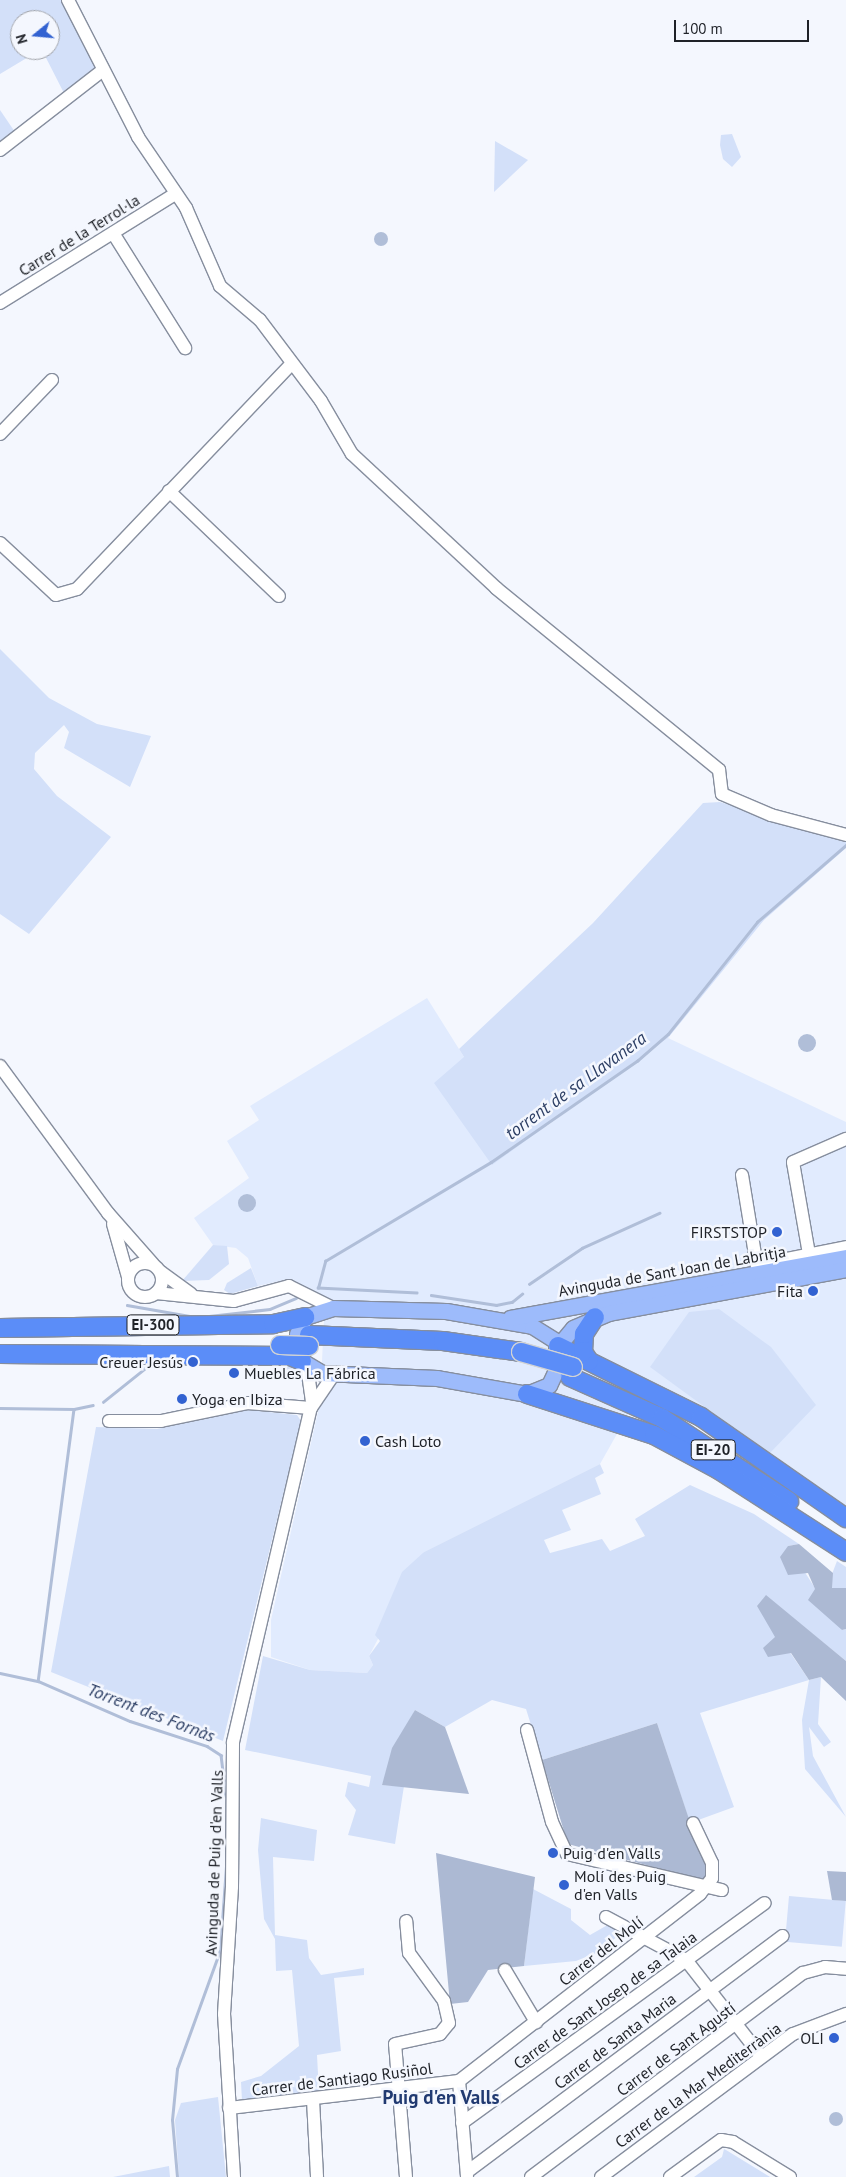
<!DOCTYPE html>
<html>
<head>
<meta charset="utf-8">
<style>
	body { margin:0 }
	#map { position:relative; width:846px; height:2177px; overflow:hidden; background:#f4f7fe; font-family:"PT Sans",sans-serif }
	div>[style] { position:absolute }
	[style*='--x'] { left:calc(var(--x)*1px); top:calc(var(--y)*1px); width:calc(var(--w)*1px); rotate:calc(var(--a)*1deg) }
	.built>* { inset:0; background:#e1ebfe }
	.green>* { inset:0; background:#d3e0f9; transform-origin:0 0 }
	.forest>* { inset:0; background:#acb9d3 }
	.water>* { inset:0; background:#b0bed8 }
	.round { border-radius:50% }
	.stream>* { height:2.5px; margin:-1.25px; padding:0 1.25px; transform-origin:1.25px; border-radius:1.25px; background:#b0bed8 }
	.roads { filter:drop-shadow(1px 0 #868e9e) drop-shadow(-1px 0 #868e9e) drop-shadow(0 1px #868e9e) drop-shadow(0 -1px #868e9e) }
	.minor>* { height:12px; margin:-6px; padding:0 6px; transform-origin:6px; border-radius:6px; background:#fff }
	.minor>.ring { margin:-6px; padding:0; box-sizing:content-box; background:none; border:12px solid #fff; border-radius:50% }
	.major>* { height:15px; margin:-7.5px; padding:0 7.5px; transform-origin:7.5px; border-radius:7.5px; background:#9dbbfb }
	.highway>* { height:18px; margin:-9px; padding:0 9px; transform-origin:9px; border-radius:9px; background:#5b8df8 }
	.bridges { filter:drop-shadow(1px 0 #d2d3d4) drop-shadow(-1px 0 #d2d3d4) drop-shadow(0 1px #d2d3d4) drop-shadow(0 -1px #d2d3d4) }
	.highway-bridge>* { height:18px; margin:-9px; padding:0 9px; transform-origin:9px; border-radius:9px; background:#5b8df8 }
	.dots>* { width:14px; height:14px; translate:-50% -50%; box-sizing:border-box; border:2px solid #f4f7fe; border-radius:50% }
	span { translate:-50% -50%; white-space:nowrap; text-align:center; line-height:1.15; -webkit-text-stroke:5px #f4f7fe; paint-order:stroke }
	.shield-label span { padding:1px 4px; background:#f4f7fe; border:1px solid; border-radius:4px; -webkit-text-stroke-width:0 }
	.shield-label { font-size:15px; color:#1f2228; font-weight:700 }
	.street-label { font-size:16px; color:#1f2228 }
	.poi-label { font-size:16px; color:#1f2228 }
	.right { translate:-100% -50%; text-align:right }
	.left { translate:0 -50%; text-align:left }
	.water-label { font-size:18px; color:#2b3d63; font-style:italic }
	.quarter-label { font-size:19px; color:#213a71; font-weight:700 }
	.north { position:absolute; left:10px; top:10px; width:50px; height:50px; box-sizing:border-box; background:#f4f7fe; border:1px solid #9fa2a8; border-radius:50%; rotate:253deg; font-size:14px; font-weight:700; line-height:20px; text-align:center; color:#1f2228 }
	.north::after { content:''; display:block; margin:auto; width:18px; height:22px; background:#3262d1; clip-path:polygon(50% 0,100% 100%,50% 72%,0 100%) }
	.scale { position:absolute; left:674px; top:20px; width:135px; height:22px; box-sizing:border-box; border:2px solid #1f2228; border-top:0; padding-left:6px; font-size:15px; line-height:18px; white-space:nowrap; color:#1f2228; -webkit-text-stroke:4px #f4f7fe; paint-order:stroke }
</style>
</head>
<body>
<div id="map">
	<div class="built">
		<i style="clip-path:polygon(427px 998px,464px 1057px,547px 1126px,668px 1038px,846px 1122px,846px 1509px,710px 1414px,648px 1379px,600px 1464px,424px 1552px,369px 1656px,373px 1665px,367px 1673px,310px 1670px,271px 1657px,271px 1620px,320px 1403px,325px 1298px,289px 1279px,258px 1286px,248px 1258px,236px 1248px,213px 1245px,194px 1218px,249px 1178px,227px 1141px,259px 1120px,250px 1106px)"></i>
	</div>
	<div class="green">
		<i style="clip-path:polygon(0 0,64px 0,97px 66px,66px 97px,42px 50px,50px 50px,50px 20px,20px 20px,20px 50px,40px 50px,0 74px)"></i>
		<i style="clip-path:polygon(0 110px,17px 135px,0 143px)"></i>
		<i style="clip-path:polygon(732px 134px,741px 157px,732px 167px,723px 159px,720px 145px,721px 135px)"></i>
		<i style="clip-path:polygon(495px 141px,528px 160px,494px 192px)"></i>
		<i style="clip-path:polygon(0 649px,49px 698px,97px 724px,151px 736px,130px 787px,64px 748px,69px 732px,64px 725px,35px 753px,34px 769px,57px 796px,111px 837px,29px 934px,0 914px)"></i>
		<i style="clip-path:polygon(720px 802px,846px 842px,846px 848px,764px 920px,668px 1038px,492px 1165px,434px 1083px,464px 1057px,459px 1049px,593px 923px,703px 803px)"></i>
		<i style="clip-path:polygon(213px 1245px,227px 1246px,229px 1264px,209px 1280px,182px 1281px)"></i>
		<i style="clip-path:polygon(251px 1268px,258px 1286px,230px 1294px,224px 1290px,227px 1283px)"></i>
		<i style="clip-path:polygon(719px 1309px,771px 1347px,816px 1405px,769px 1454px,650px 1367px,689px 1312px)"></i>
		<i style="clip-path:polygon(282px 1362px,293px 1367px,305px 1384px,289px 1373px,281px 1378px)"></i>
		<i style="clip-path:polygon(249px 1410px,297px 1415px,301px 1421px,223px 1741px,51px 1672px,96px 1427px,157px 1429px)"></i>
		<i style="clip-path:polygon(600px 1464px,604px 1473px,595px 1478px,601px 1494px,562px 1510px,571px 1530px,544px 1540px,550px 1553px,602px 1539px,610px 1551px,645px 1536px,635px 1519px,690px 1485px,754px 1514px,799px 1544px,788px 1546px,842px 1630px,846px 1629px,846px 1661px,766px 1596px,758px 1606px,809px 1680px,821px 1677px,818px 1724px,831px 1742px,824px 1747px,809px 1727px,813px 1756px,846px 1817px,805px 1769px,802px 1720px,809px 1680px,700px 1713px,734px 1807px,690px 1823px,657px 1723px,542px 1760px,526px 1709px,492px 1700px,445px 1727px,415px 1710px,382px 1785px,404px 1786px,395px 1844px,348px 1835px,356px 1810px,345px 1796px,348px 1782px,369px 1787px,371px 1776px,245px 1750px,263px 1656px,310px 1670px,367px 1673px,373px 1665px,369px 1656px,380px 1641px,375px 1635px,402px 1572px,424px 1552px)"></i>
		<i style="clip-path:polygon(837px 1561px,846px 1567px,846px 1588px,832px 1588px,829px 1582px)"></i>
		<i style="clip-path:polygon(261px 1818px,317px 1830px,314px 1861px,273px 1857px,275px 1935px,307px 1940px,309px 1958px,321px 1975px,364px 1968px,364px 1975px,334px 1978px,341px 2051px,317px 2055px,319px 2093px,242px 2101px,241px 2082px,261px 2076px,299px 2046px,292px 1970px,276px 1971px,275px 1939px,264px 1919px,258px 1850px)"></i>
		<i style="clip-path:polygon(533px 1889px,571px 1909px,571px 1920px,590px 1935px,611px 1923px,622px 1932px,601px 1951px,576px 1961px,524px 1966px)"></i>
		<i style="left:789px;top:1896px;width:57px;height:46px;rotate:5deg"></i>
		<i style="clip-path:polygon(218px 2097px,226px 2177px,179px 2177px,175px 2120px,181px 2103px)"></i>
		<i style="clip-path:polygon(724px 2149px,726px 2150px,770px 2177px,694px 2177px,722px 2157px)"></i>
		<i style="clip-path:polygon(169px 2166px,170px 2177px,113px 2177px)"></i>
	</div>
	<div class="forest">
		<i style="clip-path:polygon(799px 1544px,833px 1573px,832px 1588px,846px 1588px,846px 1629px,842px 1630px,808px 1600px,815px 1589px,808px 1573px,788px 1575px,780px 1557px,788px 1546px)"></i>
		<i style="clip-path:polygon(766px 1595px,846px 1661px,846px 1701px,821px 1677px,809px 1680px,791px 1653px,768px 1657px,763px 1648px,775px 1637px,757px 1606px)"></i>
		<i style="clip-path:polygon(415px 1710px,445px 1727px,469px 1794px,382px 1785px,392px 1748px)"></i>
		<i style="clip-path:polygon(657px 1723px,693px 1831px,711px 1864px,709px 1882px,568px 1844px,542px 1760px)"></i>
		<i style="clip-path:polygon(436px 1853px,535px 1877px,524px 1966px,488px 1970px,468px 2002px,450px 2004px)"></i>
		<i style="clip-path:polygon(827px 1871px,846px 1872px,846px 1901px,832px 1900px)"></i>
	</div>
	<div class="water">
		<i class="round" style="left:374px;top:232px;width:14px;height:14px"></i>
		<i class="round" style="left:798px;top:1034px;width:18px;height:18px"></i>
		<i class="round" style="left:238px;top:1194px;width:18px;height:18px"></i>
		<i class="round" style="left:829px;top:2112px;width:14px;height:14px"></i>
	</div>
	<div class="stream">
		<i style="--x:529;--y:1284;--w:64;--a:-34.2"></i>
		<i style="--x:582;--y:1248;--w:85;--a:-24.4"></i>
		<i style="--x:417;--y:1293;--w:99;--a:-177.1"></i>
		<i style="--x:318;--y:1288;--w:28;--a:-75"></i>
		<i style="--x:325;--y:1261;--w:193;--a:-30.8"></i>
		<i style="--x:491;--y:1162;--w:178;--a:-34.7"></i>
		<i style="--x:637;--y:1061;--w:41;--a:-41.1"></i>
		<i style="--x:668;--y:1034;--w:143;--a:-51.5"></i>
		<i style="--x:757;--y:922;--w:118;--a:-40.9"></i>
		<i style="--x:431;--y:1295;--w:66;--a:8.7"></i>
		<i style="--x:496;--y:1305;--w:16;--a:-11"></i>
		<i style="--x:512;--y:1302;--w:13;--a:-39"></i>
		<i style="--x:127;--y:1305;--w:69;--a:10"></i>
		<i style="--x:200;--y:1317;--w:70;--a:-6.5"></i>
		<i style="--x:270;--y:1309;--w:28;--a:-23"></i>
		<i style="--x:103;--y:1402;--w:64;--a:-38.7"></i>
		<i style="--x:0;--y:1408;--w:74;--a:0.8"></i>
		<i style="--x:74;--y:1409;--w:19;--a:-12"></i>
		<i style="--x:74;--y:1409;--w:274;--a:97.5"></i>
		<i style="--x:38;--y:1681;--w:100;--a:23.5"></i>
		<i style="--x:130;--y:1721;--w:81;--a:18"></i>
		<i style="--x:207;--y:1746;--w:17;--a:33"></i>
		<i style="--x:221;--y:1755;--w:41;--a:83"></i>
		<i style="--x:0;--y:1673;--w:39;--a:12"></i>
		<i style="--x:177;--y:2177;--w:57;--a:-95"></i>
		<i style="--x:172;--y:2120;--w:51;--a:-84.4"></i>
		<i style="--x:177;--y:2069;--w:127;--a:-70.1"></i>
		<i style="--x:220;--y:1950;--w:83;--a:-85.9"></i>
	</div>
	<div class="roads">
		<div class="minor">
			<i style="--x:68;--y:0;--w:154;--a:62.9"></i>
			<i style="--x:138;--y:137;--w:86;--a:55.9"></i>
			<i style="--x:186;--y:208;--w:85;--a:66.4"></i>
			<i style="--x:220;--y:286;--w:52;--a:40.4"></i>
			<i style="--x:260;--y:320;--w:101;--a:53"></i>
			<i style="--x:321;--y:401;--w:61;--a:59.7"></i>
			<i style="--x:352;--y:454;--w:197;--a:42.9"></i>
			<i style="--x:496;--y:588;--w:288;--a:39.2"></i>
			<i style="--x:719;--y:770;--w:24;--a:83"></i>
			<i style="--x:722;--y:794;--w:53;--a:23.2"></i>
			<i style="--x:771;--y:815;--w:78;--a:14.9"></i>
			<i style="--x:0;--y:150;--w:130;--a:-37.8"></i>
			<i style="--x:113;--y:233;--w:136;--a:57.9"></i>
			<i style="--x:0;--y:303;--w:206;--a:-31.9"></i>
			<i style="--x:0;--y:434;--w:75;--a:-46.1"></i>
			<i style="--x:169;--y:491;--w:152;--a:43.7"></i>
			<i style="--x:0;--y:543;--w:76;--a:42.9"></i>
			<i style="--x:56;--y:595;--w:22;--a:-16"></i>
			<i style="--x:77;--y:589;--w:311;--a:-46.4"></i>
			<i style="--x:0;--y:1066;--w:182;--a:53.7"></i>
			<i style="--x:108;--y:1213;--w:68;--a:48.6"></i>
			<i style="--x:742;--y:1175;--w:99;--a:80.7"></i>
			<i style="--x:113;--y:1224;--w:55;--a:74.2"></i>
			<i style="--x:809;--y:1254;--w:93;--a:-99.9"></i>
			<i style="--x:793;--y:1162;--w:58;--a:-23.5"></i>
			<i class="ring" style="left:128px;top:1263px;width:22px;height:22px"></i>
			<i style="--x:757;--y:1265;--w:91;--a:-11.4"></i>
			<i style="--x:161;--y:1272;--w:37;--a:36"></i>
			<i style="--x:156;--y:1293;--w:78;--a:5.9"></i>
			<i style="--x:234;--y:1301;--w:57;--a:-15.3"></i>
			<i style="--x:289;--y:1286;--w:49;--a:26.6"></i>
			<i style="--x:307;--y:1366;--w:35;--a:82"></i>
			<i style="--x:109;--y:1421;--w:52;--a:0"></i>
			<i style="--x:161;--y:1421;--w:88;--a:-11.8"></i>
			<i style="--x:247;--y:1403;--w:64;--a:4.5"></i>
			<i style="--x:527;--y:1730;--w:95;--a:74.8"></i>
			<i style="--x:552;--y:1822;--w:35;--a:65"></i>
			<i style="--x:567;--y:1854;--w:159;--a:13.1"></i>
			<i style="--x:606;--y:1917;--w:91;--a:28.3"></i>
			<i style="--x:686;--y:1960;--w:122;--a:52"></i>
			<i style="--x:505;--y:1970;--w:61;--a:59.2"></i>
			<i style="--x:459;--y:2081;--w:96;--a:85.2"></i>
			<i style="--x:313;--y:2100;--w:77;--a:87"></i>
			<i style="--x:229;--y:2108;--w:232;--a:-6.7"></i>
			<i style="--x:459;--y:2081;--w:305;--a:-37.8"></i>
			<i style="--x:700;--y:1894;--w:20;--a:-53"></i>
			<i style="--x:712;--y:1878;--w:15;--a:-90"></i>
			<i style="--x:712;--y:1863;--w:44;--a:-115.4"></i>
			<i style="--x:462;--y:2123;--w:374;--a:-36"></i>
			<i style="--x:467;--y:2172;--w:394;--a:-36.8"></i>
			<i style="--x:234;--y:2177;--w:163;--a:-93.5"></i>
			<i style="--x:224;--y:2014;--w:127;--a:-86.4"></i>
			<i style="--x:232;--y:1887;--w:145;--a:-89.6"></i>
			<i style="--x:233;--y:1742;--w:343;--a:-76.9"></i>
			<i style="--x:311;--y:1408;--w:41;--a:-55.9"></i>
			<i style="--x:406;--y:2177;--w:133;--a:-94.7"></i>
			<i style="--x:395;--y:2044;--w:46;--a:-12.5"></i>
			<i style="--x:440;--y:2034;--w:14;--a:-51"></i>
			<i style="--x:449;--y:2023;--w:23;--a:-103"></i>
			<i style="--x:444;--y:2001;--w:59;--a:-126.1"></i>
			<i style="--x:409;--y:1953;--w:32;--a:-95"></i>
			<i style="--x:531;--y:2177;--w:340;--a:-36.9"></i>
			<i style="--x:803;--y:1973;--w:23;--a:-15"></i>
			<i style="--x:825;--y:1967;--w:21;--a:5"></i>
			<i style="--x:601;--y:2177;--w:239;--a:-36.7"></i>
			<i style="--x:793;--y:2034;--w:57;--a:-20.7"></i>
			<i style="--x:670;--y:2177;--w:63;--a:-36"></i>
			<i style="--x:721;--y:2140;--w:12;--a:9"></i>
			<i style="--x:733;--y:2142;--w:67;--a:31.6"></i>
		</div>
		<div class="major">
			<i style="--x:333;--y:1308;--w:113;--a:1.5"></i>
			<i style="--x:446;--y:1311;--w:87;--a:9.9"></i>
			<i style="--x:532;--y:1326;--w:28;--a:32"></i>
			<i style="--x:556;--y:1341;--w:27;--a:88"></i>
			<i style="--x:557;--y:1368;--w:19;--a:115"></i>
			<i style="--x:549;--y:1385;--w:24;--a:158"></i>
			<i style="--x:527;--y:1394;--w:91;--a:-169.9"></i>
			<i style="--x:437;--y:1378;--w:115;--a:-177.5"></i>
			<i style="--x:322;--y:1373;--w:23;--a:-149"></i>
			<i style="--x:302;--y:1361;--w:27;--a:-100"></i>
			<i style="--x:297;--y:1334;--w:19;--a:-65"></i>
			<i style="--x:305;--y:1317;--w:29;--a:-18"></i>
			<i style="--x:510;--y:1318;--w:341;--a:-10.3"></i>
			<i style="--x:558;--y:1346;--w:23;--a:-50"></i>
			<i style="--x:573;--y:1328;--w:39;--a:-23"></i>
			<i style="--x:609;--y:1313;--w:241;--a:-10.5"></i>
		</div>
		<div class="highway">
			<i style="--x:0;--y:1328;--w:273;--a:-0.8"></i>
			<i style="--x:273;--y:1324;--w:33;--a:-12"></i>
			<i style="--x:309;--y:1335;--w:134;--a:2.6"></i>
			<i style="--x:443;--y:1341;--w:79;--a:8"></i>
			<i style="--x:558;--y:1346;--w:160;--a:26.4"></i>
			<i style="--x:701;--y:1417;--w:177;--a:34.9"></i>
			<i style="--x:0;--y:1354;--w:290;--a:0.4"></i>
			<i style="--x:290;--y:1356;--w:13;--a:23"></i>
			<i style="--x:589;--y:1361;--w:11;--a:-124"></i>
			<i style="--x:583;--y:1352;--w:18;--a:-87"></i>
			<i style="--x:584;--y:1334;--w:20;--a:-57"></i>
			<i style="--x:570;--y:1377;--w:101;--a:24"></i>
			<i style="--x:662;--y:1418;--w:152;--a:33.2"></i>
			<i style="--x:527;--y:1394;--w:133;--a:17.9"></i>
			<i style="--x:654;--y:1435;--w:74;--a:28.3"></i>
			<i style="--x:719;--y:1470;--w:151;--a:32.8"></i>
		</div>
	</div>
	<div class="bridges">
		<div class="highway-bridge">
			<i style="--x:280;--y:1345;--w:29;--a:2"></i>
			<i style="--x:521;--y:1352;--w:54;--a:16.1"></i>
		</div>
	</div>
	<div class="dots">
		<i style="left:777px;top:1232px;background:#3262d1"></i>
		<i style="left:813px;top:1291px;background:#3262d1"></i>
		<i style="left:193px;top:1362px;background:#3262d1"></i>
		<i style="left:234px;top:1373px;background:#3262d1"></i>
		<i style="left:182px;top:1399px;background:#3262d1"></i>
		<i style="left:365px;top:1441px;background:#3262d1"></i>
		<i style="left:553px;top:1853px;background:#3262d1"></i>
		<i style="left:564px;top:1885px;background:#3262d1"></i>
		<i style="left:834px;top:2038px;background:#3262d1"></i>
	</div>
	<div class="shield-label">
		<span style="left:153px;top:1325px">EI-300</span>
		<span style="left:713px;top:1450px">EI-20</span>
	</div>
	<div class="street-label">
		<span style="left:79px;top:235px;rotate:-32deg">Carrer de la Terrol·la</span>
		<span style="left:672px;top:1271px;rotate:-10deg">Avinguda de Sant Joan de Labritja</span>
		<span style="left:214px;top:1863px;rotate:-88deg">Avinguda de Puig d'en Valls</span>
		<span style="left:601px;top:1951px;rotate:-38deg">Carrer del Molí</span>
		<span style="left:605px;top:2000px;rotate:-36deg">Carrer de Sant Josep de sa Talaia</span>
		<span style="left:615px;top:2041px;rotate:-37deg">Carrer de Santa Maria</span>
		<span style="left:676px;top:2049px;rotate:-37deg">Carrer de Sant Agustí</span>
		<span style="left:342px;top:2079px;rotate:-7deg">Carrer de Santiago Rusiñol</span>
		<span style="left:698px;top:2085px;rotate:-36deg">Carrer de la Mar Mediterrània</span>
	</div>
	<div class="poi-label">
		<span class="right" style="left:767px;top:1232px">FIRSTSTOP</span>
		<span class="right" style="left:803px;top:1291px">Fita</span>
		<span class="right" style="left:183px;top:1362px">Creuer Jesús</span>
		<span class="left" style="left:244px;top:1373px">Muebles La Fábrica</span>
		<span class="left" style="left:192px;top:1399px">Yoga en Ibiza</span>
		<span class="left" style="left:375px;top:1441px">Cash Loto</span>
		<span class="left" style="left:563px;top:1853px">Puig d'en Valls</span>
		<span class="left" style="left:574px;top:1885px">Molí des Puig<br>d'en Valls</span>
		<span class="right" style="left:824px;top:2038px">OLI</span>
	</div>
	<div class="water-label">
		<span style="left:576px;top:1086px;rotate:-36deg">torrent de sa Llavanera</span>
		<span style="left:151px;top:1713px;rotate:21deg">Torrent des Fornàs</span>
	</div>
	<div class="quarter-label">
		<span style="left:441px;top:2098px">Puig d'en Valls</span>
	</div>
	<div class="north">N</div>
	<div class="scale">100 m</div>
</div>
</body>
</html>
